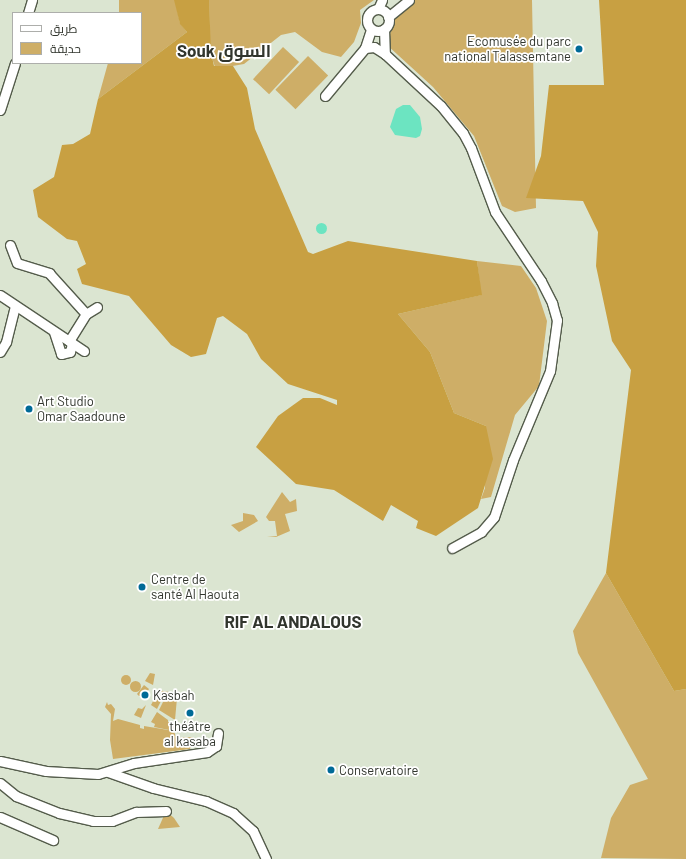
<!DOCTYPE html>
<html>
<head>
<meta charset="utf-8">
<style>
	body { margin:0 }
	#map { position:relative; width:686px; height:859px; overflow:hidden; background:#dbe5d1; font-family:Barlow,Cairo,sans-serif }
	div>[style] { position:absolute }
	[style*='--x'] { left:calc(var(--x)*1px); top:calc(var(--y)*1px); width:calc(var(--w)*1px); rotate:calc(var(--a)*1deg) }
	.green>* { inset:0; background:#ceae67; transform-origin:0 0 }
	.round { border-radius:50% }
	.forest>* { inset:0; background:#c8a042 }
	.water>* { inset:0; background:#6ce4c1 }
	.roads { filter:drop-shadow(1px 0 #545c4b) drop-shadow(-1px 0 #545c4b) drop-shadow(0 1px #545c4b) drop-shadow(0 -1px #545c4b) }
	.minor>* { height:9px; margin:-4.5px; padding:0 4.5px; transform-origin:4.5px; border-radius:4.5px; background:#fff }
	.minor>.ring { margin:-4.5px; padding:0; box-sizing:content-box; background:none; border:9px solid #fff; border-radius:50% }
	.dots>* { width:11px; height:11px; translate:-50% -50%; box-sizing:border-box; border:2px solid #fff; border-radius:50% }
	span { translate:-50% -50%; white-space:nowrap; text-align:center; line-height:1.15; -webkit-text-stroke:3.5px #fff; paint-order:stroke }
	.poi-label { font-size:13px; color:#31352d }
	.right { translate:-100% -50%; text-align:right }
	.left { translate:0 -50%; text-align:left }
	.district-label { font-size:17px; color:#31352d; font-weight:700 }
	.legend { position:absolute; left:12px; top:12px; width:130px; height:52px; box-sizing:border-box; background:#fff; border:1px solid #adaeab; margin:0; padding:5px 7px; list-style:none; font-size:12px; color:#31352d }
	.legend li { display:flex; align-items:center; gap:8px; height:20px }
	.legend b { width:20px; border:1px solid #adaeab }
</style>
</head>
<body>
<div id="map">
	<div class="green">
		<i style="clip-path:polygon(119px 0,175px 0,180px 23px,187px 32px,98px 99px,108px 63px,141px 63px,141px 13px,119px 13px)"></i>
		<i style="clip-path:polygon(209px 0,374px 0,360px 10px,361px 23px,354px 42px,341px 57px,322px 52px,295px 32px,281px 35px,244px 64px,221px 68px,215px 67px,210px 52px)"></i>
		<i style="clip-path:polygon(415px 0,532px 0,536px 208px,515px 212px,502px 206px,474px 136px,433px 87px,387px 45px,394px 19px)"></i>
		<i style="left:283px;top:47px;width:22px;height:44px;rotate:43deg"></i>
		<i style="left:308px;top:56px;width:28px;height:47px;rotate:44deg"></i>
		<i style="clip-path:polygon(477px 261px,521px 266px,536px 288px,547px 321px,539px 386px,515px 415px,491px 497px,481px 499px,485px 488px,486px 426px,454px 413px,430px 352px,398px 314px,481px 295px)"></i>
		<i style="clip-path:polygon(282px 492px,290px 502px,296px 499px,297px 511px,285px 514px,290px 531px,276px 537px,267px 537px,277px 536px,275px 521px,269px 521px,266px 517px)"></i>
		<i style="clip-path:polygon(243px 513px,254px 515px,258px 521px,239px 532px,231px 525px,243px 521px)"></i>
		<i style="clip-path:polygon(606px 573px,674px 691px,686px 689px,686px 859px,601px 858px,611px 818px,630px 785px,648px 779px,578px 653px,573px 631px)"></i>
		<i style="clip-path:polygon(150px 673px,155px 674px,153px 685px,145px 681px)"></i>
		<i class="round" style="left:121px;top:675px;width:10px;height:10px"></i>
		<i class="round" style="left:129.5px;top:680.5px;width:11px;height:11px"></i>
		<i style="clip-path:polygon(144px 685px,149px 689px,145px 695px,139px 696px,137px 694px)"></i>
		<i style="clip-path:polygon(158px 690px,169px 692px,168px 695px,177px 698px,175px 720px,159px 710px,167px 694px)"></i>
		<i style="clip-path:polygon(157px 694px,162px 699px,157px 709px,151px 705px)"></i>
		<i style="clip-path:polygon(107px 702px,108px 705px,111px 704px,115px 709px,113px 721px,118px 719px,140px 725px,140px 728px,144px 729px,144px 726px,174px 731px,176px 738px,193px 737px,190px 749px,113px 759px,110px 740px,111px 714px,105px 707px)"></i>
		<i style="clip-path:polygon(146px 705px,141px 718px,134px 715px,138px 708px,142px 709px)"></i>
		<i style="clip-path:polygon(157px 712px,168px 720px,168px 722px,175px 724px,174px 731px,154px 727px,155px 724px,151px 722px)"></i>
		<i style="clip-path:polygon(166px 811px,174px 818px,180px 827px,158px 829px)"></i>
	</div>
	<div class="forest">
		<i style="clip-path:polygon(174px 0,209px 0,211px 52px,214px 66px,233px 66px,247px 88px,255px 129px,308px 252px,313px 254px,348px 241px,477px 261px,482px 295px,398px 314px,430px 352px,454px 413px,486px 426px,493px 459px,478px 508px,436px 536px,416px 528px,418px 521px,391px 505px,383px 521px,334px 490px,296px 484px,256px 447px,278px 416px,303px 398px,320px 398px,337px 405px,337px 400px,288px 384px,261px 359px,247px 334px,223px 316px,217px 318px,206px 354px,191px 357px,171px 345px,129px 296px,82px 284px,77px 269px,86px 264px,77px 241px,67px 239px,38px 217px,33px 190px,54px 177px,62px 145px,73px 144px,90px 134px,98px 99px,187px 32px,180px 24px)"></i>
		<i style="clip-path:polygon(599px 0,686px 0,686px 689px,674px 691px,606px 573px,631px 370px,612px 341px,596px 266px,598px 232px,583px 201px,526px 198px,541px 156px,549px 85px,604px 85px)"></i>
	</div>
	<div class="water">
		<i style="clip-path:polygon(403px 105px,410px 105px,420px 117px,422px 129px,420px 136px,416px 138px,395px 135px,390px 127px,396px 109px)"></i>
		<i class="round" style="left:315.5px;top:222.5px;width:11px;height:11px"></i>
	</div>
	<div class="roads">
		<div class="minor">
			<i style="--x:378;--y:9;--w:10;--a:-66"></i>
			<i class="ring" style="left:367px;top:9px;width:13px;height:13px"></i>
			<i style="--x:28;--y:13;--w:14;--a:-73"></i>
			<i style="--x:388;--y:17;--w:27;--a:-39"></i>
			<i style="--x:384;--y:29;--w:25;--a:88"></i>
			<i style="--x:385;--y:54;--w:76;--a:42.9"></i>
			<i style="--x:441;--y:106;--w:35;--a:51"></i>
			<i style="--x:463;--y:133;--w:17;--a:62"></i>
			<i style="--x:471;--y:148;--w:68;--a:69.4"></i>
			<i style="--x:495;--y:212;--w:83;--a:56.3"></i>
			<i style="--x:541;--y:281;--w:25;--a:63"></i>
			<i style="--x:552;--y:303;--w:18;--a:74"></i>
			<i style="--x:557;--y:320;--w:51;--a:97.8"></i>
			<i style="--x:550;--y:371;--w:96;--a:112.6"></i>
			<i style="--x:513;--y:460;--w:60;--a:108.4"></i>
			<i style="--x:494;--y:517;--w:20;--a:131"></i>
			<i style="--x:481;--y:532;--w:33;--a:151"></i>
			<i style="--x:365;--y:48;--w:9;--a:-6"></i>
			<i style="--x:374;--y:47;--w:13;--a:32"></i>
			<i style="--x:325;--y:96;--w:62;--a:-50.2"></i>
			<i style="--x:365;--y:48;--w:20;--a:-72"></i>
			<i style="--x:0;--y:110;--w:49;--a:-72.3"></i>
			<i style="--x:10;--y:245;--w:19;--a:69"></i>
			<i style="--x:17;--y:263;--w:34;--a:17"></i>
			<i style="--x:49;--y:273;--w:55;--a:47.9"></i>
			<i style="--x:0;--y:295;--w:101;--a:33.7"></i>
			<i style="--x:54;--y:332;--w:23;--a:72"></i>
			<i style="--x:61;--y:354;--w:9;--a:-13"></i>
			<i style="--x:70;--y:352;--w:9;--a:-77"></i>
			<i style="--x:69;--y:341;--w:32;--a:-58"></i>
			<i style="--x:86;--y:314;--w:13;--a:-32"></i>
			<i style="--x:0;--y:352;--w:12;--a:-59"></i>
			<i style="--x:6;--y:342;--w:37;--a:-76"></i>
			<i style="--x:0;--y:761;--w:47;--a:12.3"></i>
			<i style="--x:46;--y:771;--w:52;--a:3.3"></i>
			<i style="--x:98;--y:774;--w:38;--a:-17"></i>
			<i style="--x:134;--y:763;--w:74;--a:-8.6"></i>
			<i style="--x:207;--y:752;--w:11;--a:-34"></i>
			<i style="--x:216;--y:746;--w:13;--a:-81"></i>
			<i style="--x:108;--y:772;--w:48;--a:19.6"></i>
			<i style="--x:153;--y:788;--w:55;--a:13.8"></i>
			<i style="--x:206;--y:801;--w:30;--a:24"></i>
			<i style="--x:233;--y:813;--w:27;--a:42"></i>
			<i style="--x:253;--y:831;--w:31;--a:65"></i>
			<i style="--x:0;--y:783;--w:21;--a:39"></i>
			<i style="--x:16;--y:796;--w:46;--a:21.6"></i>
			<i style="--x:59;--y:813;--w:35;--a:13"></i>
			<i style="--x:93;--y:821;--w:19;--a:0"></i>
			<i style="--x:112;--y:821;--w:26;--a:-21"></i>
			<i style="--x:136;--y:812;--w:30;--a:-2"></i>
			<i style="--x:0;--y:817;--w:58;--a:23.5"></i>
		</div>
	</div>
	<div class="dots">
		<i style="left:579px;top:49px;background:#006a97"></i>
		<i style="left:29px;top:409px;background:#006a97"></i>
		<i style="left:142px;top:587px;background:#006a97"></i>
		<i style="left:145px;top:695px;background:#006a97"></i>
		<i style="left:190px;top:713px;background:#006a97"></i>
		<i style="left:331px;top:770px;background:#006a97"></i>
	</div>
	<div class="poi-label">
		<span class="right" style="left:571px;top:49px">Ecomusée du parc<br>national Talassemtane</span>
		<span class="left" style="left:37px;top:409px">Art Studio<br>Omar Saadoune</span>
		<span class="left" style="left:151px;top:587px">Centre de<br>santé Al Haouta</span>
		<span class="left" style="left:153px;top:695px">Kasbah</span>
		<span style="left:190px;top:734px">théâtre<br>al kasaba</span>
		<span class="left" style="left:339px;top:770px">Conservatoire</span>
	</div>
	<div class="district-label">
		<span style="left:224px;top:51px">Souk السوق</span>
		<span style="left:293px;top:622px">RIF AL ANDALOUS</span>
	</div>
	<ul class="legend">
	<li><b style="height:5px;background:#fff"></b>طريق</li>
	<li><b style="height:11px;background:#ceae67"></b>حديقة</li>
	</ul>
</div>
</body>
</html>
